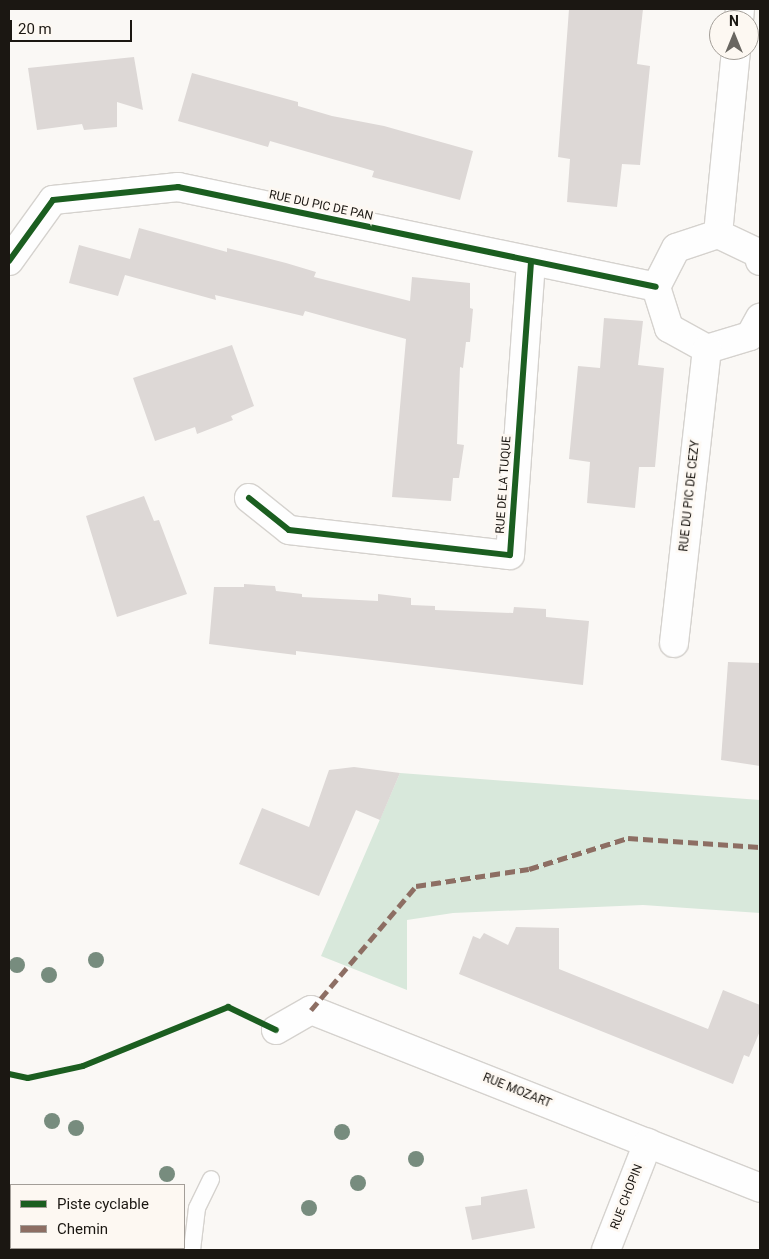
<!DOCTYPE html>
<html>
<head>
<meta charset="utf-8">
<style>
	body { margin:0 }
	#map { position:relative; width:769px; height:1259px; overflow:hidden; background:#faf8f5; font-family:Roboto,sans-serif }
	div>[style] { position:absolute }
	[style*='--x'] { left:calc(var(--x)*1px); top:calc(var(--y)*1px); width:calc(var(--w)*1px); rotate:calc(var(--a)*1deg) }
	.green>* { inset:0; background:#d8e8db }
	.building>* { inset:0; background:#ddd8d6 }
	.roads { filter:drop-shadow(1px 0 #d5d2ce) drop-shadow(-1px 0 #d5d2ce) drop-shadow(0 1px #d5d2ce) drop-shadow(0 -1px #d5d2ce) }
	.service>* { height:16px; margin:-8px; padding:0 8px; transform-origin:8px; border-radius:8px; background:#fefefe }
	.minor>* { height:28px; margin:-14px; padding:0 14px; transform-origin:14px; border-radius:14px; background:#fefefe }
	.quiet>* { height:5px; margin-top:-2.5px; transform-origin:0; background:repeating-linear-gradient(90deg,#8d6e63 0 10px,transparent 0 15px) }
	.cycleway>* { height:6px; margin:-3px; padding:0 3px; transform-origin:3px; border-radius:3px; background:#1b5e20 }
	.trees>* { width:16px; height:16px; margin:-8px; border-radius:50%; background:#778c7e }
	span { translate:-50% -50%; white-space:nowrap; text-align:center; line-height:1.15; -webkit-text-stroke:5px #fdf8f2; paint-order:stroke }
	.street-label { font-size:12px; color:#1b1712 }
	.frame { position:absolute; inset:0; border:10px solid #1b1712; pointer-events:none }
	.legend { position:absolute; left:10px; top:1184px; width:175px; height:65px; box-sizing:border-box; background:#fdf8f2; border:1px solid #a39e98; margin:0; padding:6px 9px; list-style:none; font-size:15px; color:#1b1712 }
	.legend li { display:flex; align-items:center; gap:10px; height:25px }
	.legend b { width:25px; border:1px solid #a39e98 }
	.north { position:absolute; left:709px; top:10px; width:50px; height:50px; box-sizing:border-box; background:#fdf8f2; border:1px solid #a39e98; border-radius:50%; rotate:0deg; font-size:14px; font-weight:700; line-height:20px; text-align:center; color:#1b1712 }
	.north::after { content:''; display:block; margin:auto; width:18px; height:22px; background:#696661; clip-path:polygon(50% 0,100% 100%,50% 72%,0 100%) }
	.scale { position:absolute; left:10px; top:20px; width:122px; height:22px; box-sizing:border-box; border:2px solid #1b1712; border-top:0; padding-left:6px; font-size:15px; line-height:18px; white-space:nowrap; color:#1b1712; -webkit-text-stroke:4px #fdf8f2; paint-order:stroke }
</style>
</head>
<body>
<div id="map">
	<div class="green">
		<i style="clip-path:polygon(400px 773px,760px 800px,760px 913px,643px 905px,453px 913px,407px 920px,407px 990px,321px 956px)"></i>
	</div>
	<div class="building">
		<i style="clip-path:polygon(569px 9px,643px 9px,637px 64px,650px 66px,640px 165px,622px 164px,617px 207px,567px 202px,570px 159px,558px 157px)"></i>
		<i style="clip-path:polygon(134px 57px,143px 110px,117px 102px,117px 127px,84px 130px,82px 124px,37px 130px,28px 68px)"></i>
		<i style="clip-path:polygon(192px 73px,298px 102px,298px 106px,332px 116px,384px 126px,473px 151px,460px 200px,372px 177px,374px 171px,270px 141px,268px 147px,178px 121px)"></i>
		<i style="clip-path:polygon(139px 228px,227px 252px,227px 248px,286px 263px,316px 272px,314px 277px,410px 301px,412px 277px,470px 283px,470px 308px,473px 309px,470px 342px,466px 342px,463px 368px,460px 367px,457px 444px,464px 445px,459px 478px,453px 478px,451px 501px,392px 497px,406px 339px,305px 311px,303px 316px,215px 295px,216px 300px,125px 275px,118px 296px,69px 283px,79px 245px,130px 259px)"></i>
		<i style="clip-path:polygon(604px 318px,643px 321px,638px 365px,664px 368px,655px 467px,639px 467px,635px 508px,587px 503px,590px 462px,569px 459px,578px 366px,600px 368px)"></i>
		<i style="clip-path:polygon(232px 345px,254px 406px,231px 416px,233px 420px,197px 434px,195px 427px,155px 441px,133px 378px)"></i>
		<i style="clip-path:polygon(144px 496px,154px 521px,159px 520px,187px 594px,117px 617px,86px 516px)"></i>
		<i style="clip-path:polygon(244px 584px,275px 586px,276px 591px,302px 594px,302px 597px,378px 601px,378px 594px,411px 598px,411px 605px,435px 606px,435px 610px,513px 613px,514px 607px,546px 609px,546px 617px,589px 621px,583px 685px,296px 651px,296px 655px,209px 644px,214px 587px,244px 587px)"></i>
		<i style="clip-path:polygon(728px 662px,760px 663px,760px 766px,721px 760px)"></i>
		<i style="clip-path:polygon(354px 767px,400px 773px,380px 820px,356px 810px,319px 896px,239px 864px,262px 808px,309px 827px,329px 770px)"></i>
		<i style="clip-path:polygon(516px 927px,559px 928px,559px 969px,708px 1029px,723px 990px,760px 1005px,760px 1031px,749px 1057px,744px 1055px,733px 1084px,459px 974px,473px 936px,480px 939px,484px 933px,508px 945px)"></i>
		<i style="clip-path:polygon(527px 1189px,535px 1228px,472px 1240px,465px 1207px,481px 1205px,481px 1197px)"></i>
	</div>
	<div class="roads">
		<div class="service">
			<i style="--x:192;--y:1250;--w:42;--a:-83.2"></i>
			<i style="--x:197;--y:1208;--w:32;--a:-64"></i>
		</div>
		<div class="minor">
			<i style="--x:739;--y:20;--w:11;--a:-85"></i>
			<i style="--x:718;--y:234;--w:185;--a:-84.4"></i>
			<i style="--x:9;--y:261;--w:75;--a:-54.2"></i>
			<i style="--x:53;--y:200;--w:126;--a:-5.9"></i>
			<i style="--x:178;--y:187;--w:488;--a:11.8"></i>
			<i style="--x:760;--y:261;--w:8;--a:-104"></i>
			<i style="--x:758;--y:253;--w:44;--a:-154.6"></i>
			<i style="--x:718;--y:234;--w:44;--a:161.6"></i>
			<i style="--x:676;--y:248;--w:44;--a:117.1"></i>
			<i style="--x:656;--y:287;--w:43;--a:72.4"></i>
			<i style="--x:669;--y:328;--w:43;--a:28.9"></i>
			<i style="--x:707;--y:349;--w:45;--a:-16.8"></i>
			<i style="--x:750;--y:336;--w:21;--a:-61"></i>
			<i style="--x:249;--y:498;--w:51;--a:38.7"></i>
			<i style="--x:289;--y:530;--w:222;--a:6.5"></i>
			<i style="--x:510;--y:555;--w:293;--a:-85.9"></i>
			<i style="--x:674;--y:643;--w:296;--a:-83.6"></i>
			<i style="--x:276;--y:1030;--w:40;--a:-29.7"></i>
			<i style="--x:311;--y:1010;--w:483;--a:21.6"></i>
			<i style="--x:606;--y:1250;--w:115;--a:-68.6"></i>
		</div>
	</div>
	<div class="quiet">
		<i style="--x:311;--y:1010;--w:162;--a:-49.7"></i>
		<i style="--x:416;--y:886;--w:114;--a:-8.6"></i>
		<i style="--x:529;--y:869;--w:104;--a:-17.4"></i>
		<i style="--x:628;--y:838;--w:132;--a:3.9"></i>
	</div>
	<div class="cycleway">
		<i style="--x:9;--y:261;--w:75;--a:-54.2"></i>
		<i style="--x:53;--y:200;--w:126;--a:-5.9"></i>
		<i style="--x:178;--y:187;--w:488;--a:11.8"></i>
		<i style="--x:249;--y:498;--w:51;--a:38.7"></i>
		<i style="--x:289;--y:530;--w:222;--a:6.5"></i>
		<i style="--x:510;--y:555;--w:293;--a:-85.9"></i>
		<i style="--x:9;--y:1074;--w:19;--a:12"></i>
		<i style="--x:28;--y:1078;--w:56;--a:-12.3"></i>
		<i style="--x:83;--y:1066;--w:157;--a:-22.1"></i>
		<i style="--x:228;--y:1007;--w:53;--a:25.6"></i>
	</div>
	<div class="trees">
		<i style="left:96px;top:960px"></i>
		<i style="left:17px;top:965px"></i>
		<i style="left:49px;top:975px"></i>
		<i style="left:52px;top:1121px"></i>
		<i style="left:76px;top:1128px"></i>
		<i style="left:342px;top:1132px"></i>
		<i style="left:416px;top:1159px"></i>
		<i style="left:167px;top:1174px"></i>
		<i style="left:358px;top:1183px"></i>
		<i style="left:309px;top:1208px"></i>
	</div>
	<div class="street-label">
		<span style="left:321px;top:206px;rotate:12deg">RUE DU PIC DE PAN</span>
		<span style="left:504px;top:485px;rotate:-86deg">RUE DE LA TUQUE</span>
		<span style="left:690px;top:496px;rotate:-84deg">RUE DU PIC DE CEZY</span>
		<span style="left:517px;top:1091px;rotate:22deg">RUE MOZART</span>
		<span style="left:627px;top:1197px;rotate:-69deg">RUE CHOPIN</span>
	</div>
	<div class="frame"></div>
	<ul class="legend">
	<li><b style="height:6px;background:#1b5e20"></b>Piste cyclable</li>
	<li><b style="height:6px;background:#8d6e63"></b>Chemin</li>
	</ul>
	<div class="north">N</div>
	<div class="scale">20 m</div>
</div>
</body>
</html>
